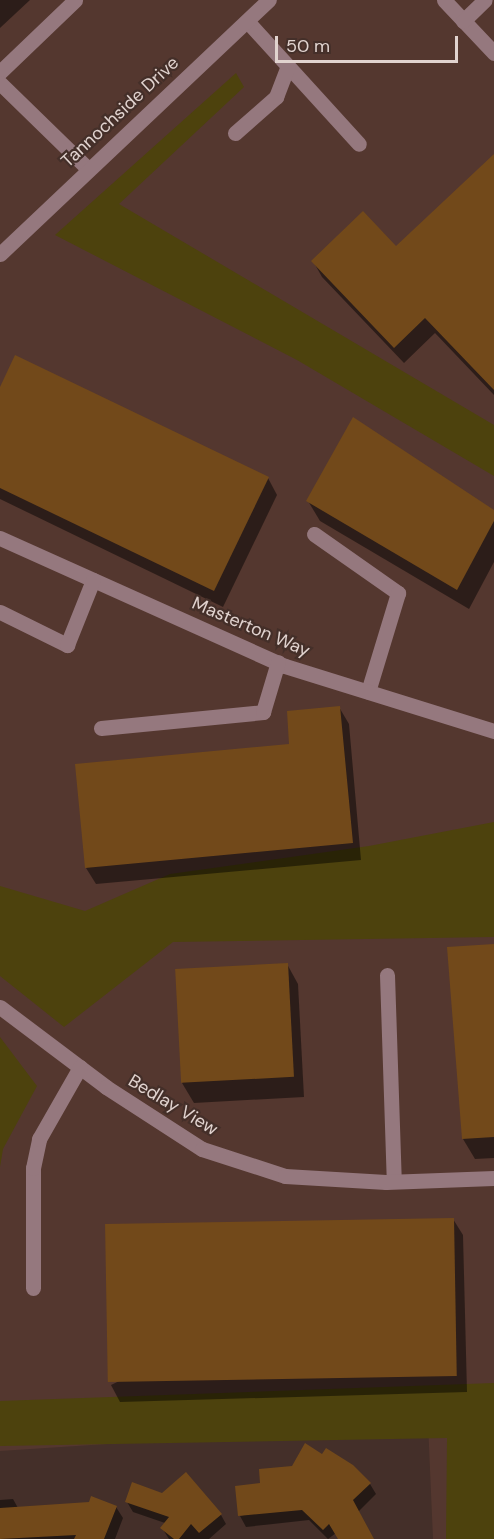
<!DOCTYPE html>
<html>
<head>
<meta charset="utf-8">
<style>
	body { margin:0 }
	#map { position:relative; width:494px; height:1539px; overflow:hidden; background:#442f29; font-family:"DM Sans",sans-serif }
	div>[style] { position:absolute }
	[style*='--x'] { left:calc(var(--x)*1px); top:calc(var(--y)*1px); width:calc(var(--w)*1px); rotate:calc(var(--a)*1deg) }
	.built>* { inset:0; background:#54372f }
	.green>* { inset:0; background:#4d420d }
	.shadow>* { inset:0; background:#0007 }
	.building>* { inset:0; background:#72491a; transform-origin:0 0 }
	.minor>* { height:15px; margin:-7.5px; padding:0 7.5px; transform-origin:7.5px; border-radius:7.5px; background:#95787e }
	span { translate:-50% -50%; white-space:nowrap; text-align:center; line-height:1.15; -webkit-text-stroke:4.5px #442f29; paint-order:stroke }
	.street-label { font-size:18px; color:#e1d3cf }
	.scale { position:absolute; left:275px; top:36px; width:183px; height:27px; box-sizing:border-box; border:3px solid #e1d3cf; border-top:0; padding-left:8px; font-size:18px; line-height:21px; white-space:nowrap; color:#e1d3cf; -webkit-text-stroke:4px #442f29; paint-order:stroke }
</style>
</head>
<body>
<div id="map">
	<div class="built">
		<i style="clip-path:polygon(0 0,494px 0,494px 1539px,433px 1539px,428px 1423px,0 1451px)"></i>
	</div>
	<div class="green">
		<i style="clip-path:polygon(236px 73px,244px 87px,119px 204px,494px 425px,494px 476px,297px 360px,55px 235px)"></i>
		<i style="clip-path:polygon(494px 822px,494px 937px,173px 942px,64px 1027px,0 976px,0 886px,85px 911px,170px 874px,369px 846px)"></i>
		<i style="clip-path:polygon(0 1037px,37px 1086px,3px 1149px,0 1167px)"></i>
		<i style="clip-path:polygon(494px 1383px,494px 1539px,446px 1539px,447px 1438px,0 1446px,0 1401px)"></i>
	</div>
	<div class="shadow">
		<i style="clip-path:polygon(0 0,30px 0,0 28px)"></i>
		<i style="clip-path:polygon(494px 156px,494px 395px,435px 333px,404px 363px,322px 277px,313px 261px,396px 248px)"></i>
		<i style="clip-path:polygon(0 390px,268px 478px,277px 495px,223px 607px,0 499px)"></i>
		<i style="clip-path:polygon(308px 501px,494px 512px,494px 562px,469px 609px,320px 521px)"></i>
		<i style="clip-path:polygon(339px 707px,349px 724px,361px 860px,96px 884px,86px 868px,291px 745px)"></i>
		<i style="clip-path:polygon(494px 945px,494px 1158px,475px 1159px,463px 1139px,448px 949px)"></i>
		<i style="clip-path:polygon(287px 964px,298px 984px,304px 1097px,194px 1103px,182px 1083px)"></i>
		<i style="clip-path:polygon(453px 1219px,463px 1235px,467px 1392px,120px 1402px,111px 1385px)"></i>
		<i style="clip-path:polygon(370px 1484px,376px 1494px,358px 1512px,373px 1539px,339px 1539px,336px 1533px,328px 1539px,309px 1520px,246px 1527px,240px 1516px)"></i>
		<i style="clip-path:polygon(13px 1499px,18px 1508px,116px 1507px,123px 1518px,115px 1539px,0 1539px,0 1500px)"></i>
		<i style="clip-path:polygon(127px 1502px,221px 1515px,226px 1524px,209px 1539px,169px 1539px,162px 1528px,165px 1523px,133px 1512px)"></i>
	</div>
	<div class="building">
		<i style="clip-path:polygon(494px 154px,494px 390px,425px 318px,394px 348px,311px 261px,363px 211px,396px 246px)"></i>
		<i style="clip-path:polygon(15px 355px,269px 477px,214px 591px,0 488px,0 387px)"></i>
		<i style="clip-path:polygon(353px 417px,494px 510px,494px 521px,457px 590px,306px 501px)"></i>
		<i style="clip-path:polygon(340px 706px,353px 843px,85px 868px,75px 764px,289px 744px,287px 711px)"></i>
		<i style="clip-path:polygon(494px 944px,494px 1137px,462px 1139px,447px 947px)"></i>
		<i style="left:288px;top:963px;width:114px;height:113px;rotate:87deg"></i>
		<i style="left:454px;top:1218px;width:158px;height:349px;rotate:89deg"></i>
		<i style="clip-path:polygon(305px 1443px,322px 1454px,326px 1448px,353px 1465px,371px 1483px,353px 1500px,374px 1539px,338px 1539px,329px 1524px,323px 1530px,302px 1510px,238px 1516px,235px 1486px,260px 1483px,259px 1469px,292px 1466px)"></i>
		<i style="clip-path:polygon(186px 1472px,222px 1514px,199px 1533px,191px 1524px,179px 1539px,174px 1539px,160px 1528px,169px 1517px,125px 1502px,132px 1482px,162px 1493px)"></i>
		<i style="clip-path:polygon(91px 1496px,117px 1506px,104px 1539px,74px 1539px,76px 1535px,0 1539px,0 1508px,89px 1502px)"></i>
	</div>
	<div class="minor">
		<i style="--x:444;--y:0;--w:73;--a:46.7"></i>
		<i style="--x:247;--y:21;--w:166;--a:47.7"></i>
		<i style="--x:463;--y:21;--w:30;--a:-44"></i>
		<i style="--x:0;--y:72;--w:104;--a:-43.8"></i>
		<i style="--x:0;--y:83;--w:122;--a:44.3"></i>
		<i style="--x:235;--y:133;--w:55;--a:-41.3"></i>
		<i style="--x:276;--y:97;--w:33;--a:-69"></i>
		<i style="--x:0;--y:254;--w:370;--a:-43.4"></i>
		<i style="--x:314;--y:534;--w:103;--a:35.1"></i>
		<i style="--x:398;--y:593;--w:103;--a:106.9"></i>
		<i style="--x:0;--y:538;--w:312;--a:24.2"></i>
		<i style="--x:285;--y:666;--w:219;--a:17.3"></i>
		<i style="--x:0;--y:612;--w:75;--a:26.2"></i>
		<i style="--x:67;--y:645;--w:70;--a:-68.2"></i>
		<i style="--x:101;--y:728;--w:163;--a:-5.6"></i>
		<i style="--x:263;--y:712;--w:52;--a:-73.3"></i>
		<i style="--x:387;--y:975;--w:206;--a:88.1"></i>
		<i style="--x:0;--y:1007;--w:133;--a:37"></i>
		<i style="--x:106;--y:1087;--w:114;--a:32.9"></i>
		<i style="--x:202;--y:1149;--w:87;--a:18"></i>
		<i style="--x:285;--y:1176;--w:101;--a:3.4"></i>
		<i style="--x:386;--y:1182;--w:108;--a:-2.1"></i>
		<i style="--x:33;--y:1288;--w:120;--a:-90"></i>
		<i style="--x:33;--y:1168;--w:30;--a:-78"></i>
		<i style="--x:39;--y:1139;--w:83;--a:-60.3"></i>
	</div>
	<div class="street-label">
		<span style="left:120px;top:112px;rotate:-43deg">Tannochside Drive</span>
		<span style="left:251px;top:627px;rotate:23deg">Masterton Way</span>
		<span style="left:173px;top:1105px;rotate:31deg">Bedlay View</span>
	</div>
	<div class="scale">50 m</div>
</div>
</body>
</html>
